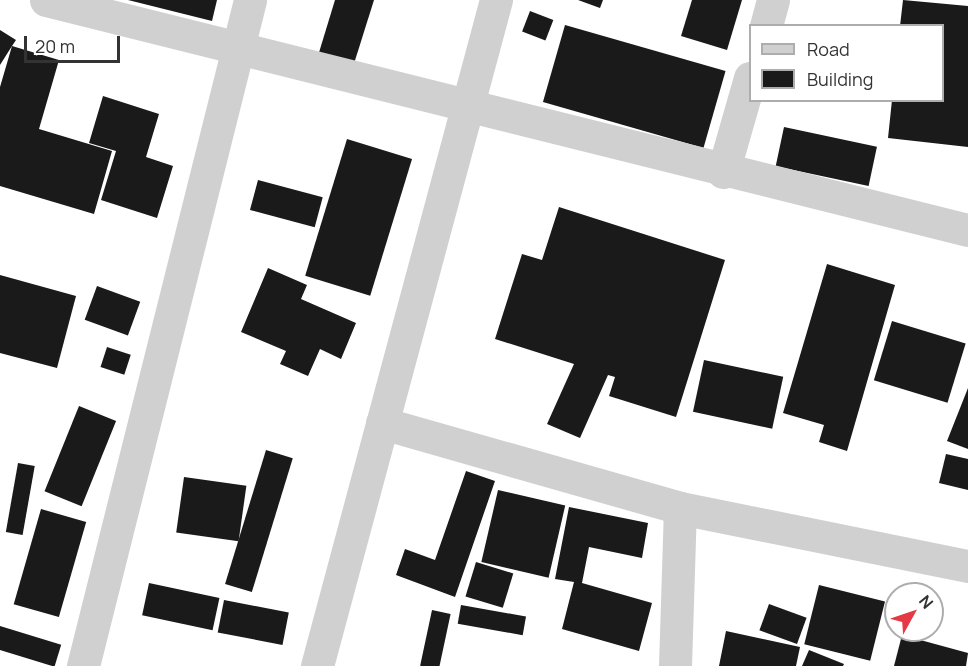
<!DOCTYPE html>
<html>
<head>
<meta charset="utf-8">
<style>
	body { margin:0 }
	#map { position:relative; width:968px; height:666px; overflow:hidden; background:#fff; font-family:Manrope,sans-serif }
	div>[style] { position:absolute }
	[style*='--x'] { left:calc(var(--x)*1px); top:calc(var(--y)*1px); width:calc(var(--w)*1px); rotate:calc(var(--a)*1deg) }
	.building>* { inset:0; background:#1a1a1a; transform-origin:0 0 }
	.minor>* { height:33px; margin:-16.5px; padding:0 16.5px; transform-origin:16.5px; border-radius:16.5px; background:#d0d0d0 }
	span { translate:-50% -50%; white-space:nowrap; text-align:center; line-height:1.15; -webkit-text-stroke:6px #fff; paint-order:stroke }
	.legend { position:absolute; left:749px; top:24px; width:195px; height:78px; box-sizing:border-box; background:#fff; border:2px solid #adadad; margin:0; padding:8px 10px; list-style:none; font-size:18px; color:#333 }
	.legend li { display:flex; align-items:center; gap:12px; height:30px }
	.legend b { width:30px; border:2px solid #adadad }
	.north { position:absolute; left:884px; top:582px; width:60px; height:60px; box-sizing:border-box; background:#fff; border:2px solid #adadad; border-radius:50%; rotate:50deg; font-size:16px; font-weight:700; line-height:24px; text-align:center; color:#333 }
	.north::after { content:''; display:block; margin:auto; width:21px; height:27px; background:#e63946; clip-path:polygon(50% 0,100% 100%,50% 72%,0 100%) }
	.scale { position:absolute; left:24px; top:36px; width:96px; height:27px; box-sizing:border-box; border:3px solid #333; border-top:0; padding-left:8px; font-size:18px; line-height:21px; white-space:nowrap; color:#333; -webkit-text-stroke:4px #fff; paint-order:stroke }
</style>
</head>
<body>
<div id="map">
	<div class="building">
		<i style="clip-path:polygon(128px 0,217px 0,212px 21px)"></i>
		<i style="clip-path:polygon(335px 0,374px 0,352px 70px,317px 59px)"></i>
		<i style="clip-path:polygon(578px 0,603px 0,600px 8px)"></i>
		<i style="clip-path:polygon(692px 0,742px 0,727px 50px,681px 36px)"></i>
		<i style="clip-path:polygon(903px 0,968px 6px,968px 147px,888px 138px,892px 100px,942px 100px,942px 26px,900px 26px)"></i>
		<i style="left:530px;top:11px;width:25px;height:22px;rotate:21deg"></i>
		<i style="left:565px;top:25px;width:167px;height:80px;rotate:16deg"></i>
		<i style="clip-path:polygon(0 30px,16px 40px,12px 46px,59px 60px,39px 129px,112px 151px,94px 214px,0 186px,0 87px,12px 46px,0 65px)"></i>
		<i style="clip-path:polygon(103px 96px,159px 114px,146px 157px,173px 166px,157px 218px,101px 200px,116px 151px,89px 143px)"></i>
		<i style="left:784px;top:127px;width:95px;height:40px;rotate:12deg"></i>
		<i style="left:347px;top:139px;width:68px;height:143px;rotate:17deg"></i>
		<i style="left:258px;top:180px;width:67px;height:31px;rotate:15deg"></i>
		<i style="clip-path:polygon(559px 207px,725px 260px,676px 417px,609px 396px,615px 377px,608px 375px,580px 438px,547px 424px,574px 364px,495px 339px,522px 254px,542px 260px)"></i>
		<i style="clip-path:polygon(827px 264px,895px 285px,847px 451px,819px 442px,824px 425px,783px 413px)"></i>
		<i style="clip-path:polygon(268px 268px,307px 285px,301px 299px,356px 323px,341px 359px,320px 349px,308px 376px,280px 364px,286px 351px,241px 332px)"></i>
		<i style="clip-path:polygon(0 275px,76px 296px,57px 368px,0 353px)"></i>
		<i style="left:97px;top:286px;width:46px;height:36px;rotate:20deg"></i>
		<i style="left:892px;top:321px;width:77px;height:62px;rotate:17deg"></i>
		<i style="left:107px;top:347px;width:25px;height:21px;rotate:18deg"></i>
		<i style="left:704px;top:360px;width:81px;height:53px;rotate:12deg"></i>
		<i style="clip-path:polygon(968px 388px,968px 449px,947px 441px)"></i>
		<i style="left:79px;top:406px;width:40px;height:92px;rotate:22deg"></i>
		<i style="left:266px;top:450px;width:28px;height:140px;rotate:17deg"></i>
		<i style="clip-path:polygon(946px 454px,968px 459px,968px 490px,939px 483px)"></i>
		<i style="left:18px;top:463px;width:17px;height:70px;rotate:10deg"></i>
		<i style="clip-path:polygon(466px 471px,495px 481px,455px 597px,396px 575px,405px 549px,435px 560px)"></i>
		<i style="left:184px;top:477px;width:63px;height:56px;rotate:8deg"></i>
		<i style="left:498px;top:490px;width:69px;height:74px;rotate:13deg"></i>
		<i style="clip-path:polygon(569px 507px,648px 523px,642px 558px,589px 547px,582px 583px,652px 603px,639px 651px,562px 629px,574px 582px,555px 579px)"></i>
		<i style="left:41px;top:509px;width:47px;height:99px;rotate:16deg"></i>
		<i style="left:476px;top:562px;width:39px;height:36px;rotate:17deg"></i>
		<i style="left:149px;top:583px;width:72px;height:33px;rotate:12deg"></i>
		<i style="left:819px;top:585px;width:68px;height:61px;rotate:14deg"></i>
		<i style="left:224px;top:600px;width:66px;height:33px;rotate:11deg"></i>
		<i style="left:769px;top:604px;width:40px;height:28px;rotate:20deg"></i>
		<i style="left:461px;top:605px;width:66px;height:19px;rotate:10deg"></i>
		<i style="left:432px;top:610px;width:19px;height:57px;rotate:12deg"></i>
		<i style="left:0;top:626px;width:64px;height:23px;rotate:17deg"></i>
		<i style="clip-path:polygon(726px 631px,800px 647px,796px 666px,719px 666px)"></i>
		<i style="clip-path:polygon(902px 635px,968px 653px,966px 666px,894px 666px)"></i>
		<i style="clip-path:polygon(809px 650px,844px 664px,843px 666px,802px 666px)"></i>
	</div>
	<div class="minor">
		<i style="--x:46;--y:0;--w:950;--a:14.01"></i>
		<i style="--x:766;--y:26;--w:27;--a:-75"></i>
		<i style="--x:723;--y:172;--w:98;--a:-74"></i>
		<i style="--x:382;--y:423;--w:310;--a:15.9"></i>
		<i style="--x:680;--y:508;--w:294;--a:11.4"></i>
		<i style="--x:83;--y:666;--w:687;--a:-75.92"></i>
		<i style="--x:317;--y:666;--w:690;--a:-74.96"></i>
		<i style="--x:675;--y:666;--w:158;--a:-88.2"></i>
	</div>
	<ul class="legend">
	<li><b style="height:8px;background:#d0d0d0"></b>Road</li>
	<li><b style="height:16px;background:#1a1a1a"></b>Building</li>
	</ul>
	<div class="north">N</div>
	<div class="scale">20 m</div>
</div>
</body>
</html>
